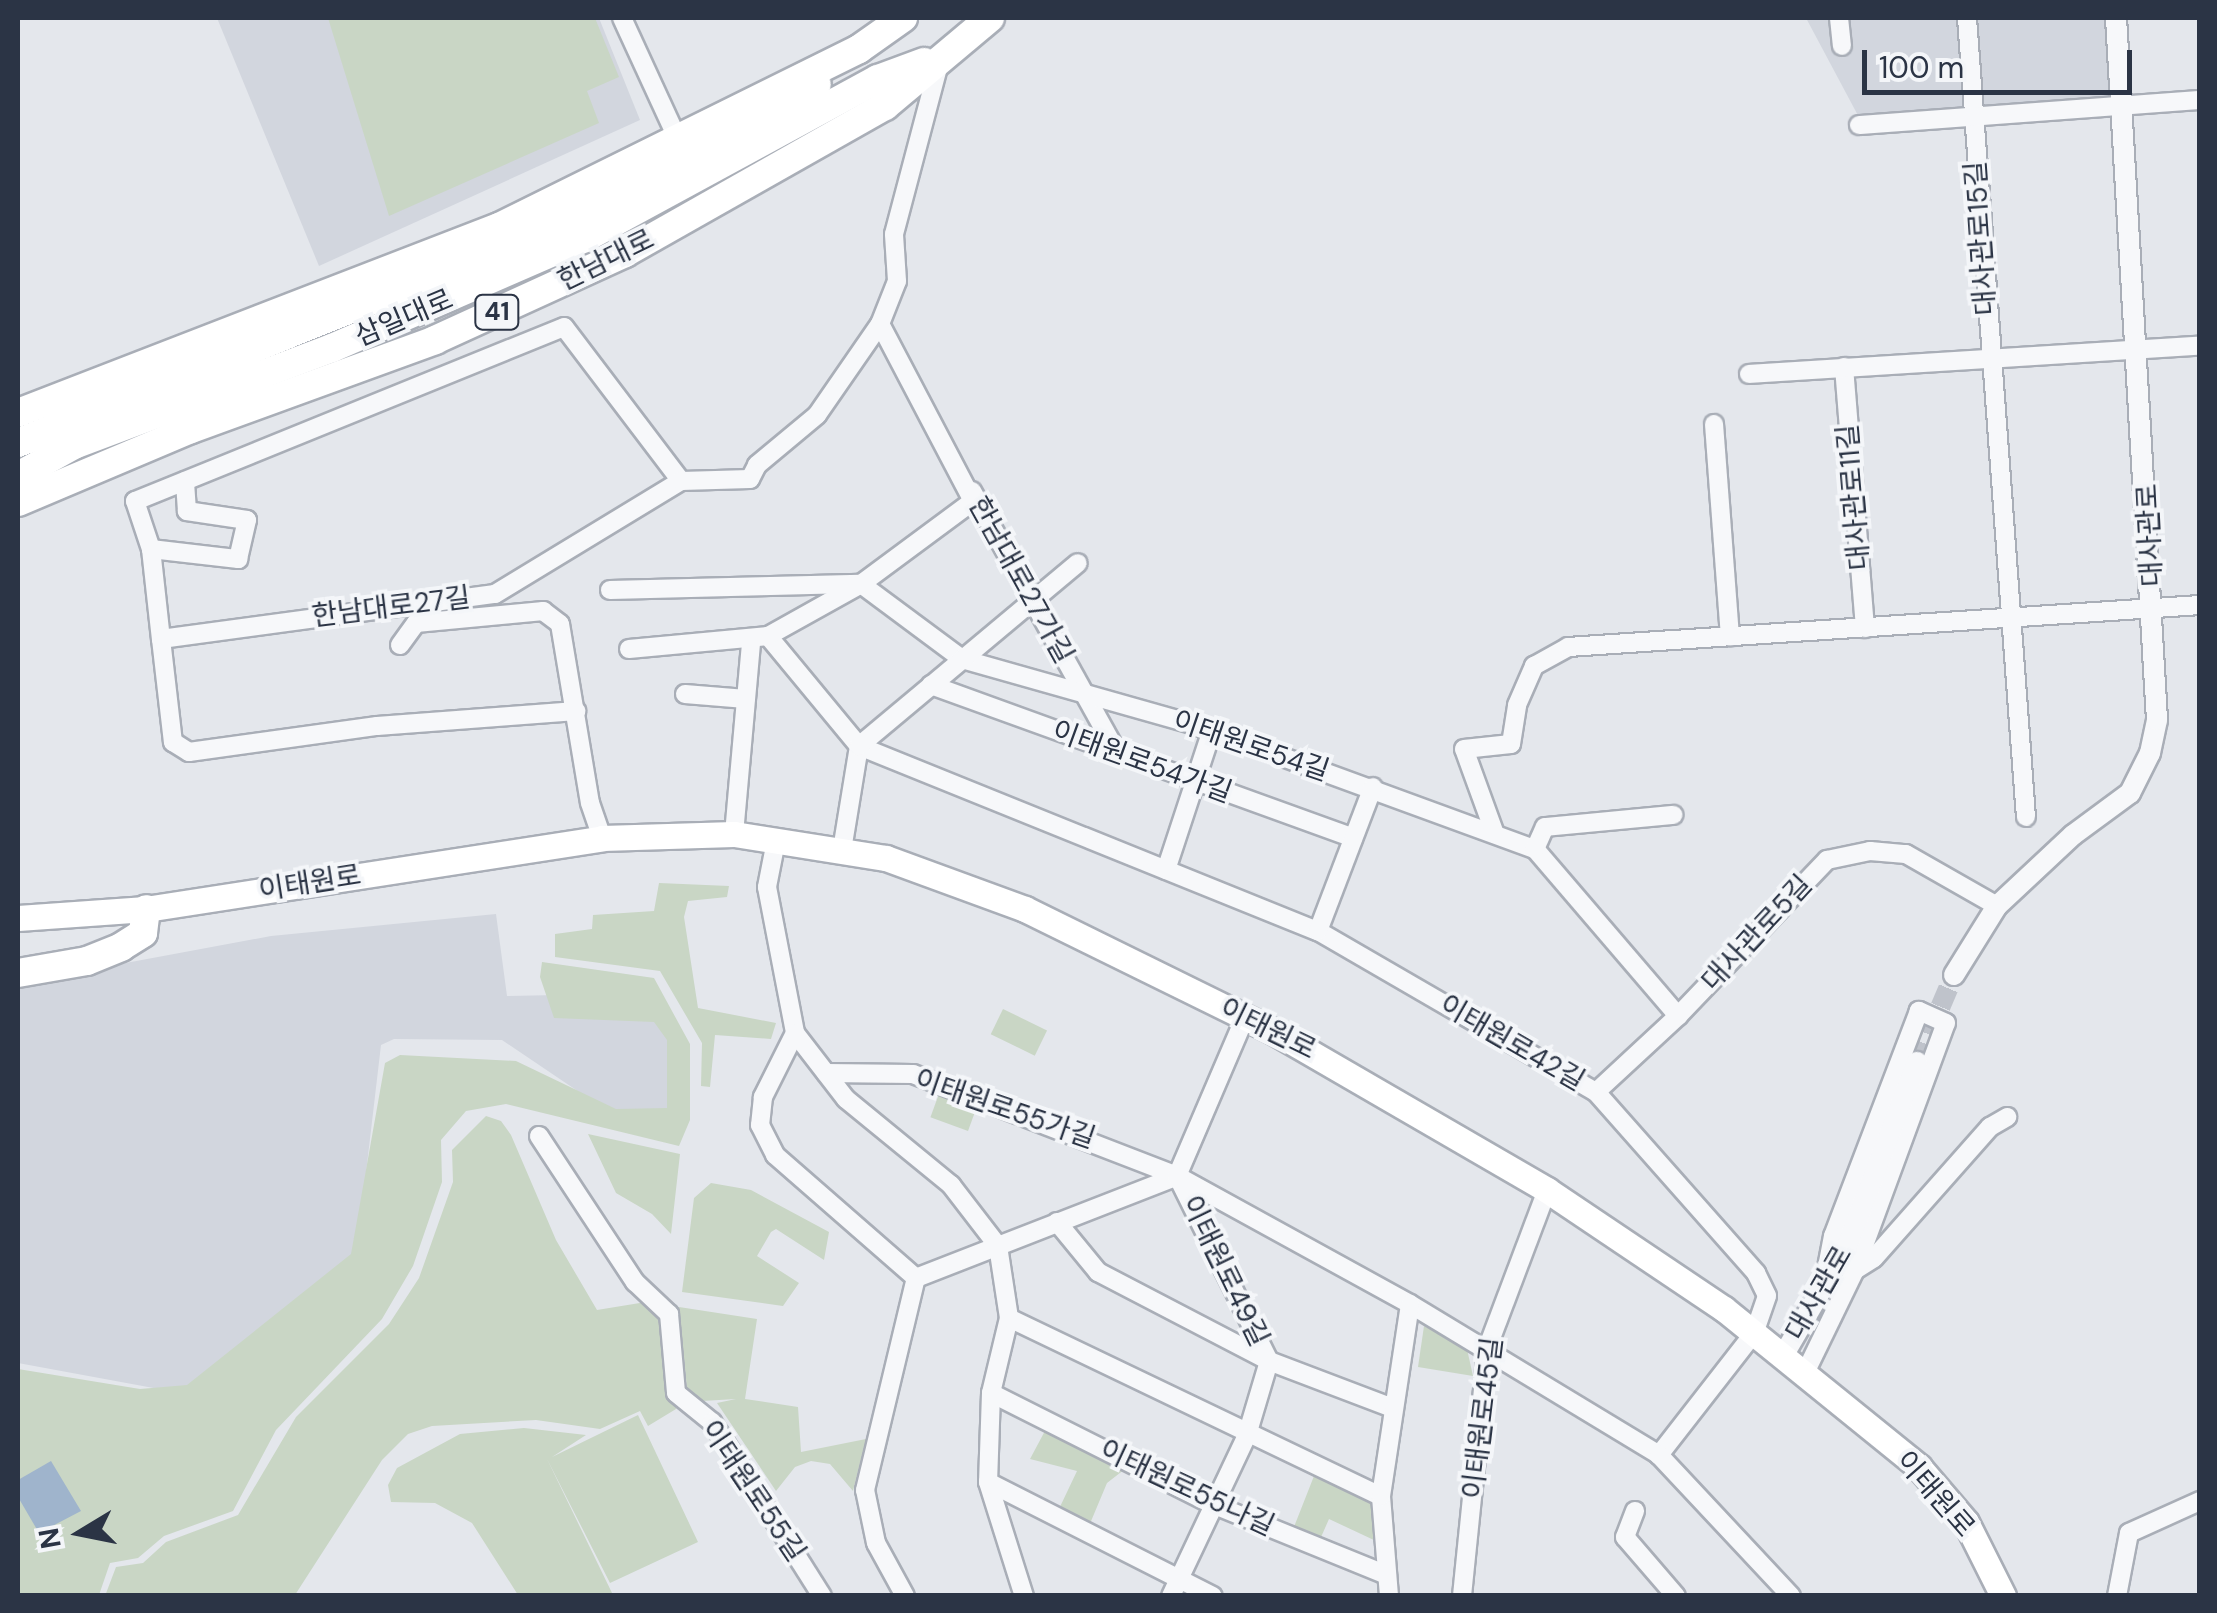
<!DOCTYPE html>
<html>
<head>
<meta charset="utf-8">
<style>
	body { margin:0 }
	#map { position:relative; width:2217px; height:1613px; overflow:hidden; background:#e4e7ec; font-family:"DM Sans","Noto Sans KR",sans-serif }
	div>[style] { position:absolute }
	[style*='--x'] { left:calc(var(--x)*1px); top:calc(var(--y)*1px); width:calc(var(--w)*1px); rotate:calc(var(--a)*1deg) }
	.built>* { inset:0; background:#d2d6de }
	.green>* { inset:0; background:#c9d6c5; transform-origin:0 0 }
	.water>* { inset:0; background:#9fb4cc }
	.tertiary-tunnel>* { height:20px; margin-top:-10px; transform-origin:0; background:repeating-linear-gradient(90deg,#bfc3cb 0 20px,transparent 0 30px) }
	.roads { filter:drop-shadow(2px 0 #a9aeb7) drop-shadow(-2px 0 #a9aeb7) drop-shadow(0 2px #a9aeb7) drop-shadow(0 -2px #a9aeb7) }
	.minor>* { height:18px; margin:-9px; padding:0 9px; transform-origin:9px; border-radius:9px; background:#f7f8fa }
	.tertiary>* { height:20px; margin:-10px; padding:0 10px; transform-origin:10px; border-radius:10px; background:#f7f8fa }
	.secondary>* { height:25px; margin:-12.5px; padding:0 12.5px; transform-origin:12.5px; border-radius:12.5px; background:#fff }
	.primary>* { height:28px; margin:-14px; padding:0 14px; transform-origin:14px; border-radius:14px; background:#fff }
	span { translate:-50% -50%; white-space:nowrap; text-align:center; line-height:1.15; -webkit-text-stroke:8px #f4f6f9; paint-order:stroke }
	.shield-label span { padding:2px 8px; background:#f4f6f9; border:2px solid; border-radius:8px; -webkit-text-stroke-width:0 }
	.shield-label { font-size:25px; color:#2b3445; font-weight:700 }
	.street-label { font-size:28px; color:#2b3445 }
	.frame { position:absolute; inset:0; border:20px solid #2b3445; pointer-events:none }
	.north { position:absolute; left:30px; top:1483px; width:100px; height:100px; -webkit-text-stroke:8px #f4f6f9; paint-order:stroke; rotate:260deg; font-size:28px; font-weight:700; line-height:40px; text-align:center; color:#2b3445 }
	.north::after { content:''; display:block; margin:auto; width:35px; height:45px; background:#2b3445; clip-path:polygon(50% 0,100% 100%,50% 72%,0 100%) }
	.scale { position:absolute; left:1862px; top:50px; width:270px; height:45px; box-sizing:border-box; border:5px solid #2b3445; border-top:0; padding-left:12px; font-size:30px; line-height:35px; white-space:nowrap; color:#2b3445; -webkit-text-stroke:8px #f4f6f9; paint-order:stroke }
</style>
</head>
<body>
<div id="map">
	<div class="built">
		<i style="clip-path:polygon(217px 18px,599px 18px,640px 120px,319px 266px)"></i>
		<i style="clip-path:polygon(1806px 18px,2110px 18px,2118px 98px,1862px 123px)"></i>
		<i style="clip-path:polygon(496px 914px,507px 996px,657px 993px,676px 1019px,674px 1123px,619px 1119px,502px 1040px,394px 1039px,381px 1045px,356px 1258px,186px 1394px,18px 1363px,18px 983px,271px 936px)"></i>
	</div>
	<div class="green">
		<i style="clip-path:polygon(328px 18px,595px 18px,619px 77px,587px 91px,599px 123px,389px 216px)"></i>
		<i style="clip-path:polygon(659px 883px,729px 886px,727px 897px,688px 901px,684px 917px,698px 1008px,776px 1023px,771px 1039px,715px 1035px,710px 1087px,701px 1086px,702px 1043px,660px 971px,555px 957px,555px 934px,592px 929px,593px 915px,654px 911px)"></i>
		<i style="clip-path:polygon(542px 962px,654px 978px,690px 1044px,690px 1120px,679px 1146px,506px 1104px,466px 1111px,441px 1140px,442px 1182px,413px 1266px,382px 1319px,276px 1430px,233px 1511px,164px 1536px,138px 1558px,110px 1563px,99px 1595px,18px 1595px,18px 1369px,140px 1389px,187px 1385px,351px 1254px,385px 1063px,400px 1055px,516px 1061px,616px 1109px,667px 1108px,667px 1040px,654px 1022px,554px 1018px,540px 977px)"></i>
		<i style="left:1003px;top:1009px;width:49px;height:28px;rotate:26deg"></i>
		<i style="left:940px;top:1091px;width:40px;height:28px;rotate:20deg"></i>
		<i style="clip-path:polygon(486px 1116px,501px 1121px,511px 1135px,556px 1240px,597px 1310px,652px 1301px,665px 1318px,676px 1409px,648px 1426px,640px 1411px,600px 1429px,536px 1420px,432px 1426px,408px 1434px,382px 1460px,295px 1595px,105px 1596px,116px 1567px,143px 1563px,166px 1542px,238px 1515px,296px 1417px,389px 1324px,419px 1278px,453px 1182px,452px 1150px)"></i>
		<i style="clip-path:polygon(588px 1134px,680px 1154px,671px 1234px,652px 1214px,616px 1193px)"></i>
		<i style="clip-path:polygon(711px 1183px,751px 1190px,829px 1232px,824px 1260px,776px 1229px,771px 1232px,757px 1256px,799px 1283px,783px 1306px,682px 1292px,694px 1198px)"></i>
		<i style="clip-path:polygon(679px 1307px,757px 1319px,745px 1399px,798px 1407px,801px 1452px,866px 1439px,853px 1491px,830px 1464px,811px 1461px,795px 1467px,776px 1491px,717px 1403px,736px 1399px,702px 1401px,687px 1389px)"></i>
		<i style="clip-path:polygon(1424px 1326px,1467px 1349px,1473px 1376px,1418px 1367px)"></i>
		<i style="clip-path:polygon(638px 1415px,698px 1542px,610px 1583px,547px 1459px,613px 1595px,518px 1595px,472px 1523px,435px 1503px,391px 1502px,388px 1485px,397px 1468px,460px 1434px,524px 1428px,586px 1435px,552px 1457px)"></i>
		<i style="clip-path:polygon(1046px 1429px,1125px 1469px,1107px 1483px,1089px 1526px,1058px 1511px,1077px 1471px,1030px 1459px)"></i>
		<i style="clip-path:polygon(1314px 1476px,1375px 1504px,1376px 1541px,1329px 1519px,1318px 1544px,1292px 1532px)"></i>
	</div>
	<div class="water">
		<i style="clip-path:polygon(51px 1461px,81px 1511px,39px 1533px,18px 1497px,18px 1480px)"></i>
	</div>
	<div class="tertiary-tunnel">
		<i style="--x:1917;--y:1062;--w:95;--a:-67"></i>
	</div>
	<div class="roads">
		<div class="minor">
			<i style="--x:622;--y:18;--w:136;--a:65.3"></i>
			<i style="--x:1839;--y:18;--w:28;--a:84"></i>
			<i style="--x:1967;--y:18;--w:801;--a:85.78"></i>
			<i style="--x:1859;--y:125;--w:342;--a:-4.2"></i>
			<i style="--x:1844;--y:367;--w:262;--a:85.4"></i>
			<i style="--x:1749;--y:374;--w:452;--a:-3.6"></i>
			<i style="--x:1714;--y:424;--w:213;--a:85.7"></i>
			<i style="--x:681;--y:481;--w:193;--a:-127.2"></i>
			<i style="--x:564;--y:327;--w:463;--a:157.9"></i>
			<i style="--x:135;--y:501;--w:51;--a:71.6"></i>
			<i style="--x:151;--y:549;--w:91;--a:83.7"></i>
			<i style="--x:161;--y:639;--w:337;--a:-7.7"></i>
			<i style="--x:495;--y:594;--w:218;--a:-31.3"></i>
			<i style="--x:681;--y:481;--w:69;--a:-1.7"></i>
			<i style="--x:750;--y:479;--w:16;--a:-63"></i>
			<i style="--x:757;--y:465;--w:78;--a:-39.8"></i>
			<i style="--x:817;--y:415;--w:111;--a:-55.3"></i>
			<i style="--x:880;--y:324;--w:46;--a:-68.4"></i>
			<i style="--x:897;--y:281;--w:47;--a:-93.7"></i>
			<i style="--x:894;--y:234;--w:180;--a:-75.2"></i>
			<i style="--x:972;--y:491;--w:299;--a:61"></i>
			<i style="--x:151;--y:549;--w:88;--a:6.6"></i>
			<i style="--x:238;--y:559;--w:40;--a:-77"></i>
			<i style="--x:247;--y:520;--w:61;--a:-171.5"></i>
			<i style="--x:187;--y:511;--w:30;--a:-94"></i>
			<i style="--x:610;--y:590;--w:251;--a:-1.4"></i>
			<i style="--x:861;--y:584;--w:126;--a:36.6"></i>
			<i style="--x:962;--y:659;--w:245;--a:15.8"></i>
			<i style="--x:1198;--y:726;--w:359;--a:20.1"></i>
			<i style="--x:1535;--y:849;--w:220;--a:49.4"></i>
			<i style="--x:768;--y:636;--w:143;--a:50.4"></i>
			<i style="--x:859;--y:746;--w:495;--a:22"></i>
			<i style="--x:1318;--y:931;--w:321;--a:30.1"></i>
			<i style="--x:1596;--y:1092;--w:242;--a:48.5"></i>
			<i style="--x:1756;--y:1273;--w:25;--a:64"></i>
			<i style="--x:1767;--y:1296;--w:39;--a:109"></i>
			<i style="--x:1754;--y:1333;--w:155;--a:127.9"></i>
			<i style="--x:161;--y:639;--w:104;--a:83.4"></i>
			<i style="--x:173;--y:742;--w:19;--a:32"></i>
			<i style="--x:189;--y:752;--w:190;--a:-7.9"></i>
			<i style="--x:377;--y:726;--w:200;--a:-4.3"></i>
			<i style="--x:400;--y:645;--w:27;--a:-54"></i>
			<i style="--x:416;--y:623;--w:128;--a:-5.4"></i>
			<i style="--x:543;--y:611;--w:21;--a:37"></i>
			<i style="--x:560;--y:624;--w:181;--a:80.5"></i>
			<i style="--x:590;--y:803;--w:37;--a:71"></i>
			<i style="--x:629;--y:649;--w:140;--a:-5.3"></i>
			<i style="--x:768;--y:636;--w:107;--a:-29.2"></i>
			<i style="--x:861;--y:584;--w:139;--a:-36.5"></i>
			<i style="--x:973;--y:501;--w:200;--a:-117.7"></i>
			<i style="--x:931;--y:685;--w:449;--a:19.9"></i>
			<i style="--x:685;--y:694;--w:61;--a:4.7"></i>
			<i style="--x:734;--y:834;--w:192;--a:-84.9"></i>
			<i style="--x:1495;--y:834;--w:90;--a:-110"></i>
			<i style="--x:1464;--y:749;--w:47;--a:-6.1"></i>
			<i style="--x:1511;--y:744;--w:39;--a:-81"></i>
			<i style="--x:1517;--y:705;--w:43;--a:-66.4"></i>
			<i style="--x:1534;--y:666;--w:39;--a:-29"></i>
			<i style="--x:1568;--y:647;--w:633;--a:-3.8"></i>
			<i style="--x:776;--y:841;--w:47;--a:101.1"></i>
			<i style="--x:767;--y:887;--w:149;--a:79.1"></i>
			<i style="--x:795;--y:1033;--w:83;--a:52.3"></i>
			<i style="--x:846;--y:1099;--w:136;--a:39.3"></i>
			<i style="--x:951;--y:1185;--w:77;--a:52.4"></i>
			<i style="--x:998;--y:1246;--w:73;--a:81.3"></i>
			<i style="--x:1009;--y:1318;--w:77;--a:103.5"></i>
			<i style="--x:991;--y:1393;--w:89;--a:91.9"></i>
			<i style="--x:988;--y:1482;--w:120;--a:72.5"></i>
			<i style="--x:1535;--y:849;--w:24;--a:-66"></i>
			<i style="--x:1545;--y:827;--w:129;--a:-5.4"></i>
			<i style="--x:842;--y:850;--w:105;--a:-80.7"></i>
			<i style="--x:859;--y:746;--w:285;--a:-39.9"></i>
			<i style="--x:1166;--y:870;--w:147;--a:-71.8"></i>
			<i style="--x:1318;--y:931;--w:154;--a:-69.1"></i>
			<i style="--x:795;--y:1033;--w:72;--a:116.6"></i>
			<i style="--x:763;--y:1097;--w:28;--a:96"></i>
			<i style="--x:760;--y:1125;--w:34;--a:63"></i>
			<i style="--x:775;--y:1155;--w:187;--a:41.1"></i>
			<i style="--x:916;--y:1278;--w:280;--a:-21.3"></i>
			<i style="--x:826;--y:1073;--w:87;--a:0.7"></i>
			<i style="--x:913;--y:1074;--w:283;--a:21.1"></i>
			<i style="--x:1177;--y:1176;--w:266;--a:28.8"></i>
			<i style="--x:1410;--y:1304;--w:291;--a:31.2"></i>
			<i style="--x:1659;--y:1455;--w:193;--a:46.9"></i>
			<i style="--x:1596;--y:1092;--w:112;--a:-42.8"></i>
			<i style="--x:1678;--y:1016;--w:216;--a:-46.3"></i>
			<i style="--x:1827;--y:860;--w:44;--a:-11.8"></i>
			<i style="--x:1870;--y:851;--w:36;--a:5"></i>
			<i style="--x:1906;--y:854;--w:105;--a:29.7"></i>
			<i style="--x:539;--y:1136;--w:175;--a:56.7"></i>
			<i style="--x:635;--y:1282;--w:47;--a:43.3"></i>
			<i style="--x:669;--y:1314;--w:79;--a:84.9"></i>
			<i style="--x:676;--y:1393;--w:46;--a:38.9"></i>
			<i style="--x:712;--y:1422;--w:206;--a:57.7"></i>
			<i style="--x:1057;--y:1222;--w:65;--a:50.6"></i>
			<i style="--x:1098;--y:1272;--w:193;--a:27.5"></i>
			<i style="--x:1269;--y:1361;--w:133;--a:20.8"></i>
			<i style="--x:1855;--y:1270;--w:22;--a:-32"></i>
			<i style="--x:1874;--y:1258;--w:175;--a:-48.5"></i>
			<i style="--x:1990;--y:1127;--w:20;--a:-30"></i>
			<i style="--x:1009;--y:1318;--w:412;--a:25.6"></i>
			<i style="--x:1805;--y:1373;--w:114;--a:-64.1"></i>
			<i style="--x:1855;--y:1270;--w:263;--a:-69.8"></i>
			<i style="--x:1946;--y:1023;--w:30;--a:-156"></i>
			<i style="--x:1919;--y:1011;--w:241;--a:110.9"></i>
			<i style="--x:1833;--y:1236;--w:43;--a:100.8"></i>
			<i style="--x:991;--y:1393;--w:247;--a:26.7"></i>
			<i style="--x:1212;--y:1504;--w:189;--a:22.1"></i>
			<i style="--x:988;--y:1482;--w:252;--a:26.9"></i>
			<i style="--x:1635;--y:1511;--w:28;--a:111"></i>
			<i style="--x:1625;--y:1537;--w:78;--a:49.2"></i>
			<i style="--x:905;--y:1596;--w:60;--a:-118.7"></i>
			<i style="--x:876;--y:1543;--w:54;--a:-101.7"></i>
			<i style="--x:865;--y:1490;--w:218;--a:-76.5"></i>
			<i style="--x:1171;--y:1596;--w:178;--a:-64.7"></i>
			<i style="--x:1247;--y:1435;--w:77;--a:-73.4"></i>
			<i style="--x:1269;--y:1361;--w:207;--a:-116.4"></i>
			<i style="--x:1177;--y:1176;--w:173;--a:-66.8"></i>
			<i style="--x:1389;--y:1596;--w:100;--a:-94.6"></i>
			<i style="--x:1381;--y:1496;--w:194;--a:-81.4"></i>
			<i style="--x:1462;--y:1596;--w:248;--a:-84.2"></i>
			<i style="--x:1487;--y:1349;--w:170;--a:-69.3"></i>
			<i style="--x:2117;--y:1596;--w:64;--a:-79.2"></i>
			<i style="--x:2129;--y:1533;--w:78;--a:-24.3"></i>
		</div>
		<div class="tertiary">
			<i style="--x:1954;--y:975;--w:81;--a:-58.1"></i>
			<i style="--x:1997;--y:906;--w:104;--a:-43.1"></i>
			<i style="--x:2073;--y:835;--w:71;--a:-36.4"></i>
			<i style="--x:2130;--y:793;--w:45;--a:-63.4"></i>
			<i style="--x:2150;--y:753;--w:34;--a:-78"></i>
			<i style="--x:2157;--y:720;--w:703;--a:-93.34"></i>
			<i style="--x:1783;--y:1356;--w:127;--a:-59.8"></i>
			<i style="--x:1847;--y:1246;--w:197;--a:-69.2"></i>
		</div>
		<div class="secondary">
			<i style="--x:18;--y:918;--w:128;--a:-4"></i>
			<i style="--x:146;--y:909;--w:461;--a:-8.8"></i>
			<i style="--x:602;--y:838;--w:132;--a:-1.7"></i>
			<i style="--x:734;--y:834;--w:154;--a:9"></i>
			<i style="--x:886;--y:858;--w:148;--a:20.1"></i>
			<i style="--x:1025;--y:909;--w:276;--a:26.2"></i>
			<i style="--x:1273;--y:1031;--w:317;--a:30.1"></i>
			<i style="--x:1547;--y:1190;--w:213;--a:33.9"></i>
			<i style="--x:1724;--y:1309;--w:251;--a:39"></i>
			<i style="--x:1919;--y:1467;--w:72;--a:49.5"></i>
			<i style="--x:1966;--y:1522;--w:83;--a:63.4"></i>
		</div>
		<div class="primary">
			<i style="--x:18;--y:413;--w:516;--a:-21.14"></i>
			<i style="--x:499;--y:227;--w:402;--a:-26.3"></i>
			<i style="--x:859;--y:49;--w:54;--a:-35.2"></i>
			<i style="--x:18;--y:443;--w:594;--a:-21.94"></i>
			<i style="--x:569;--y:221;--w:158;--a:-26.2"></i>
			<i style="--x:711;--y:151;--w:125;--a:-32.3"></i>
			<i style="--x:18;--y:476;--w:64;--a:-29"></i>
			<i style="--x:74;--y:445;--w:276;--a:-20.6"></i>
			<i style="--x:332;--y:348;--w:276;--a:-23.5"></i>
			<i style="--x:585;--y:238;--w:333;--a:-28.5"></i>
			<i style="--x:878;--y:79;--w:49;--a:-20.3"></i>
			<i style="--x:18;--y:502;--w:188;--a:-22.9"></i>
			<i style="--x:191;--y:429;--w:260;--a:-20"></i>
			<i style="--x:435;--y:340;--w:209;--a:-24.6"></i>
			<i style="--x:625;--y:253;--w:299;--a:-29.5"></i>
			<i style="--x:885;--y:106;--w:137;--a:-40"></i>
			<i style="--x:18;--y:973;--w:70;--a:-9.9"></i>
			<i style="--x:87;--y:961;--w:37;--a:-22"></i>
			<i style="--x:121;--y:947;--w:26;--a:-32"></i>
			<i style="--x:143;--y:933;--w:24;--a:-83"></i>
		</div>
	</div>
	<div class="shield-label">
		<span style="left:497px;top:312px">41</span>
	</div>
	<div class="street-label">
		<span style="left:1981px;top:238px;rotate:-94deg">대사관로15길</span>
		<span style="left:606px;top:260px;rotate:-26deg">한남대로</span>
		<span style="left:404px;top:318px;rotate:-23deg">삼일대로</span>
		<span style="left:1854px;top:497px;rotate:-95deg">대사관로11길</span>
		<span style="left:2150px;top:535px;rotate:-93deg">대사관로</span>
		<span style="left:1021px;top:580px;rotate:61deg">한남대로27가길</span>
		<span style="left:391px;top:607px;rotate:-7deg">한남대로27길</span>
		<span style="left:1251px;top:746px;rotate:19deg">이태원로54길</span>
		<span style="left:1142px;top:762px;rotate:20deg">이태원로54가길</span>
		<span style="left:310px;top:883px;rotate:-9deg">이태원로</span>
		<span style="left:1757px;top:933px;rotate:-47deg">대사관로5길</span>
		<span style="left:1268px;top:1029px;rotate:26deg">이태원로</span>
		<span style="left:1512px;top:1043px;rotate:30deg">이태원로42길</span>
		<span style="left:1005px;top:1109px;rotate:19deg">이태원로55가길</span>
		<span style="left:1225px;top:1271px;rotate:64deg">이태원로49길</span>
		<span style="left:1819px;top:1293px;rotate:-60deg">대사관로</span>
		<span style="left:1483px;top:1418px;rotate:-83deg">이태원로45길</span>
		<span style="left:1187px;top:1488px;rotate:25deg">이태원로55나길</span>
		<span style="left:753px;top:1491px;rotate:56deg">이태원로55길</span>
		<span style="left:1935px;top:1494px;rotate:49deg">이태원로</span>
	</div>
	<div class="frame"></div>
	<div class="north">N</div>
	<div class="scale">100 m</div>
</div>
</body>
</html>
